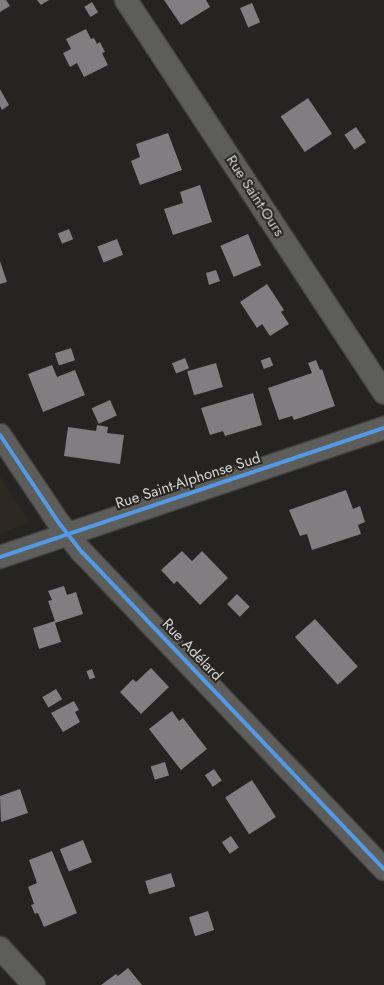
<!DOCTYPE html>
<html>
<head>
<meta charset="utf-8">
<style>
	body { margin:0 }
	#map { position:relative; width:384px; height:985px; overflow:hidden; background:#262422; font-family:Jost,sans-serif }
	div>[style] { position:absolute }
	[style*='--x'] { left:calc(var(--x)*1px); top:calc(var(--y)*1px); width:calc(var(--w)*1px); rotate:calc(var(--a)*1deg) }
	.built>* { inset:0; background:#2d2920 }
	.building>* { inset:0; background:#817d81; transform-origin:0 0 }
	.roads { filter:drop-shadow(1px 0 #434140) drop-shadow(-1px 0 #434140) drop-shadow(0 1px #434140) drop-shadow(0 -1px #434140) }
	.street>* { height:22px; margin:-11px; padding:0 11px; transform-origin:11px; border-radius:11px; background:#5d5d5b }
	.cycleway>* { height:4px; margin:-2px; padding:0 2px; transform-origin:2px; border-radius:2px; background:#5399e6 }
	span { translate:-50% -50%; white-space:nowrap; text-align:center; line-height:1.15; -webkit-text-stroke:4px #272521; paint-order:stroke }
	.street-label { font-size:15px; color:#d7d6d3 }
</style>
</head>
<body>
<div id="map">
	<div class="built">
		<i style="clip-path:polygon(0 477px,28px 520px,28px 523px,0 534px)"></i>
	</div>
	<div class="building">
		<i style="clip-path:polygon(0 0,6px 0,10px 6px,0 12px)"></i>
		<i style="clip-path:polygon(37px 0,49px 0,41px 5px)"></i>
		<i style="clip-path:polygon(164px 0,206px 0,210px 7px,181px 25px)"></i>
		<i style="left:92px;top:2px;width:12px;height:9px;rotate:59deg"></i>
		<i style="left:252px;top:3px;width:21px;height:13px;rotate:67deg"></i>
		<i style="clip-path:polygon(86px 29px,91px 39px,94px 38px,97px 44px,100px 42px,105px 52px,102px 53px,108px 65px,84px 77px,77px 63px,70px 67px,63px 53px,71px 49px,66px 39px)"></i>
		<i style="clip-path:polygon(0 89px,9px 105px,2px 110px,0 106px)"></i>
		<i style="left:308px;top:98px;width:43px;height:33px;rotate:56deg"></i>
		<i style="left:356px;top:127px;width:18px;height:14px;rotate:56deg"></i>
		<i style="clip-path:polygon(168px 133px,182px 170px,140px 185px,131px 161px,140px 157px,136px 144px)"></i>
		<i style="clip-path:polygon(200px 185px,212px 222px,173px 235px,164px 209px,183px 203px,180px 192px)"></i>
		<i style="left:69px;top:229px;width:11px;height:12px;rotate:68deg"></i>
		<i style="left:248px;top:234px;width:34px;height:30px;rotate:67deg"></i>
		<i style="left:117px;top:239px;width:17px;height:21px;rotate:69deg"></i>
		<i style="clip-path:polygon(0 261px,7px 282px,0 284px)"></i>
		<i style="clip-path:polygon(216px 270px,220px 281px,209px 285px,206px 273px)"></i>
		<i style="clip-path:polygon(267px 284px,284px 310px,281px 312px,289px 324px,270px 336px,262px 324px,257px 328px,240px 302px)"></i>
		<i style="left:71px;top:348px;width:13px;height:17px;rotate:72deg"></i>
		<i style="left:270px;top:357px;width:9px;height:10px;rotate:69deg"></i>
		<i style="left:185px;top:358px;width:11px;height:14px;rotate:68deg"></i>
		<i style="clip-path:polygon(316px 360px,320px 370px,322px 369px,335px 406px,294px 420px,292px 416px,279px 420px,268px 388px,312px 373px,308px 363px)"></i>
		<i style="left:216px;top:363px;width:25px;height:30px;rotate:74deg"></i>
		<i style="clip-path:polygon(52px 365px,57px 377px,75px 370px,85px 395px,43px 412px,28px 374px)"></i>
		<i style="clip-path:polygon(253px 393px,262px 425px,225px 436px,223px 431px,210px 435px,201px 408px)"></i>
		<i style="left:110px;top:400px;width:17px;height:20px;rotate:66deg"></i>
		<i style="clip-path:polygon(97px 425px,108px 427px,107px 433px,124px 435px,120px 464px,64px 456px,68px 427px,96px 431px)"></i>
		<i style="clip-path:polygon(346px 490px,353px 509px,360px 506px,365px 522px,358px 525px,361px 534px,312px 550px,307px 534px,300px 536px,289px 510px)"></i>
		<i style="clip-path:polygon(182px 551px,192px 561px,202px 551px,228px 578px,200px 605px,177px 581px,174px 584px,161px 570px)"></i>
		<i style="clip-path:polygon(64px 586px,67px 595px,76px 592px,83px 614px,55px 623px,61px 642px,39px 649px,33px 628px,55px 621px,48px 601px,52px 600px,48px 591px)"></i>
		<i style="left:237px;top:594px;width:18px;height:14px;rotate:45deg"></i>
		<i style="left:315px;top:619px;width:64px;height:27px;rotate:48deg"></i>
		<i style="clip-path:polygon(151px 668px,169px 687px,141px 714px,120px 692px,133px 679px,136px 682px)"></i>
		<i style="left:92px;top:669px;width:9px;height:6px;rotate:69deg"></i>
		<i style="left:56px;top:689px;width:12px;height:16px;rotate:59deg"></i>
		<i style="clip-path:polygon(74px 701px,79px 710px,75px 712px,80px 722px,63px 732px,51px 713px)"></i>
		<i style="clip-path:polygon(172px 711px,179px 721px,183px 718px,207px 749px,181px 770px,149px 729px)"></i>
		<i style="left:165px;top:762px;width:14px;height:15px;rotate:73deg"></i>
		<i style="left:214px;top:769px;width:14px;height:11px;rotate:56deg"></i>
		<i style="left:252px;top:780px;width:44px;height:32px;rotate:57deg"></i>
		<i style="clip-path:polygon(20px 789px,28px 813px,1px 822px,0 796px)"></i>
		<i style="left:231px;top:836px;width:14px;height:11px;rotate:56deg"></i>
		<i style="left:83px;top:840px;width:24px;height:25px;rotate:68deg"></i>
		<i style="clip-path:polygon(52px 851px,77px 913px,44px 927px,38px 913px,35px 914px,31px 905px,34px 904px,28px 887px,37px 883px,29px 860px)"></i>
		<i style="left:171px;top:873px;width:14px;height:27px;rotate:73deg"></i>
		<i style="left:208px;top:911px;width:20px;height:20px;rotate:72deg"></i>
		<i style="clip-path:polygon(128px 968px,142px 985px,101px 985px,116px 974px,118px 976px)"></i>
	</div>
	<div class="roads">
		<div class="street">
			<i style="--x:126;--y:0;--w:470;--a:56.7"></i>
			<i style="--x:0;--y:435;--w:106;--a:56.2"></i>
			<i style="--x:59;--y:523;--w:37;--a:52"></i>
			<i style="--x:82;--y:552;--w:438;--a:46.4"></i>
			<i style="--x:0;--y:557;--w:405;--a:-18.6"></i>
			<i style="--x:0;--y:948;--w:50;--a:47.4"></i>
		</div>
	</div>
	<div class="cycleway">
		<i style="--x:0;--y:435;--w:106;--a:56.2"></i>
		<i style="--x:59;--y:523;--w:37;--a:52"></i>
		<i style="--x:82;--y:552;--w:438;--a:46.4"></i>
		<i style="--x:0;--y:557;--w:405;--a:-18.6"></i>
	</div>
	<div class="street-label">
		<span style="left:255px;top:196px;rotate:57deg">Rue Saint-Ours</span>
		<span style="left:188px;top:481px;rotate:-18deg">Rue Saint-Alphonse Sud</span>
		<span style="left:192px;top:650px;rotate:46deg">Rue Adélard</span>
	</div>
</div>
</body>
</html>
